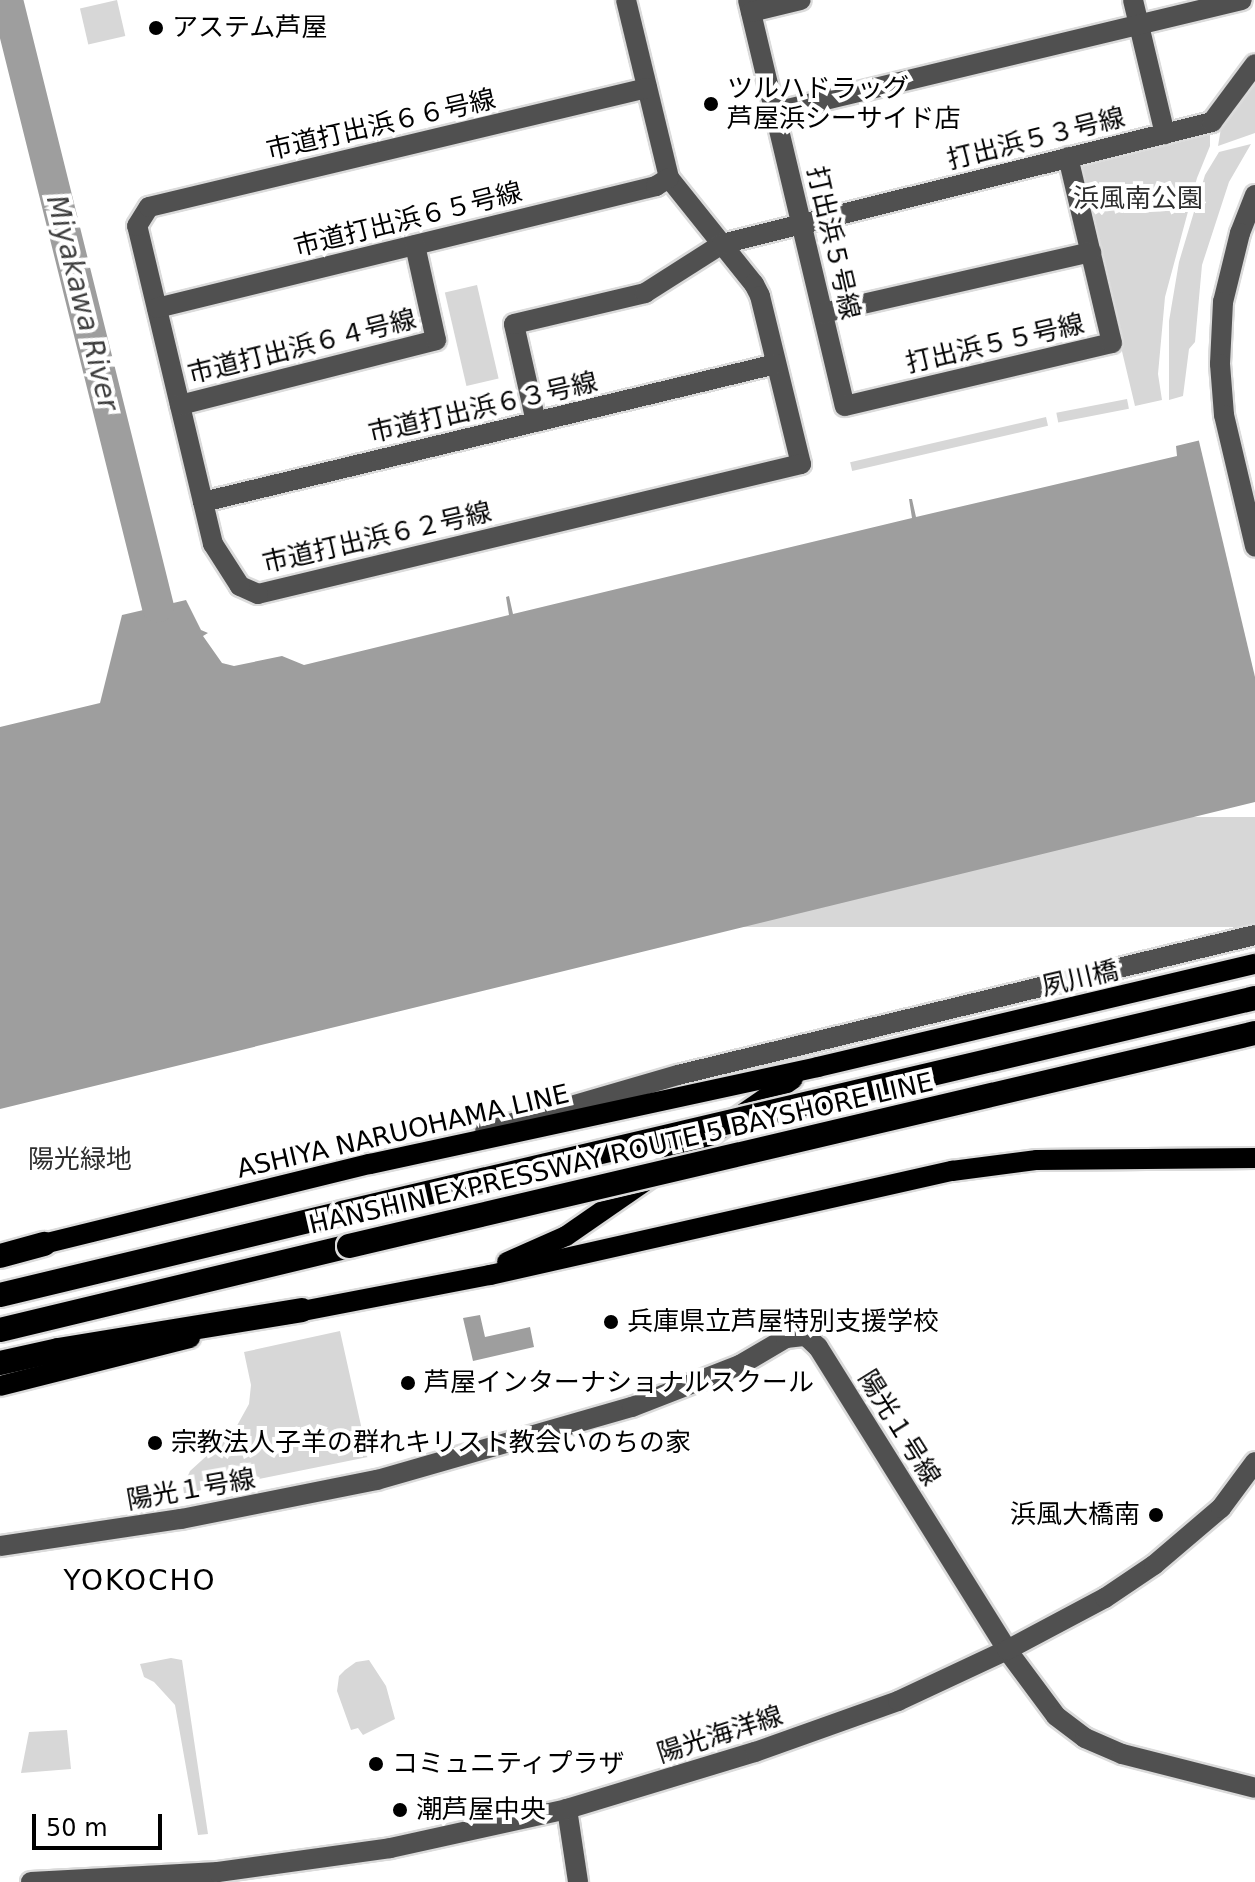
<!DOCTYPE html>
<html>
<head>
<meta charset="utf-8">
<style>
	body { margin:0 }
	#map { position:relative; width:1255px; height:1882px; overflow:hidden; background:#fff; font-family:"DejaVu Sans","Noto Sans JP",sans-serif }
	div>[style] { position:absolute }
	[style*='--x'] { left:calc(var(--x)*1px); top:calc(var(--y)*1px); width:calc(var(--w)*1px); rotate:calc(var(--a)*1deg) }
	.green>* { inset:0; background:#d7d7d7; transform-origin:0 0 }
	.water>* { inset:0; background:#9e9e9e }
	.pier>* { inset:0; background:#fff }
	.river>* { height:32px; margin:-16px; padding:0 16px; transform-origin:16px; border-radius:16px; background:#9e9e9e }
	.roads { filter:drop-shadow(2px 0 #dbdbdb) drop-shadow(-2px 0 #dbdbdb) drop-shadow(0 2px #dbdbdb) drop-shadow(0 -2px #dbdbdb) }
	.minor>* { height:20px; margin:-10px; padding:0 10px; transform-origin:10px; border-radius:10px; background:#505050 }
	.major>* { height:20px; margin:-10px; padding:0 10px; transform-origin:10px; border-radius:10px; background:#000 }
	.highway>* { height:24px; margin:-12px; padding:0 12px; transform-origin:12px; border-radius:12px; background:#000 }
	.bridges { filter:drop-shadow(2px 0 #dbdbdb) drop-shadow(-2px 0 #dbdbdb) drop-shadow(0 2px #dbdbdb) drop-shadow(0 -2px #dbdbdb) }
	.highway-bridge>* { height:24px; margin:-12px; padding:0 12px; transform-origin:12px; border-radius:12px; background:#000 }
	.dots>* { width:22px; height:22px; translate:-50% -50%; box-sizing:border-box; border:4px solid #fff; border-radius:50% }
	span { translate:-50% -50%; white-space:nowrap; text-align:center; line-height:1.15; -webkit-text-stroke:8px #fff; paint-order:stroke }
	.poi-label { font-size:26px; color:#000 }
	.left { translate:0 -50%; text-align:left }
	.right { translate:-100% -50%; text-align:right }
	.street-label { font-size:26px; color:#000 }
	.park-label { font-size:26px; color:#2e2e2e }
	.water-label { font-size:28px; color:#3f3f3f; font-style:italic }
	.neighbourhood-label { font-size:28px; color:#000; letter-spacing:2px }
	.scale { position:absolute; left:32px; top:1814px; width:130px; height:36px; box-sizing:border-box; border:4px solid #000; border-top:0; padding-left:10px; font-size:24px; line-height:28px; white-space:nowrap; color:#000; -webkit-text-stroke:6px #fff; paint-order:stroke }
</style>
</head>
<body>
<div id="map">
	<div class="green">
		<i style="left:117px;top:0;width:37px;height:38px;rotate:77deg"></i>
		<i style="clip-path:polygon(1255px 74px,1255px 133px,1218px 146px,1221px 128px,1217px 124px)"></i>
		<i style="clip-path:polygon(1210px 127px,1210px 146px,1197px 178px,1165px 297px,1158px 374px,1162px 400px,1135px 406px,1077px 162px)"></i>
		<i style="clip-path:polygon(1251px 144px,1229px 182px,1202px 265px,1195px 342px,1189px 349px,1183px 396px,1169px 400px,1169px 321px,1179px 262px,1205px 175px,1219px 152px)"></i>
		<i style="left:477px;top:285px;width:96px;height:33px;rotate:77deg"></i>
		<i style="left:1127px;top:399px;width:10px;height:72px;rotate:79deg"></i>
		<i style="left:1046px;top:417px;width:9px;height:201px;rotate:77deg"></i>
		<i style="left:1255px;top:817px;width:110px;height:1292px;rotate:90deg"></i>
		<i style="clip-path:polygon(340px 1331px,368px 1457px,184px 1494px,183px 1486px,190px 1471px,234px 1431px,249px 1404px,251px 1385px,244px 1352px)"></i>
		<i style="clip-path:polygon(171px 1658px,182px 1660px,208px 1834px,198px 1835px,175px 1705px,154px 1682px,144px 1677px,140px 1664px)"></i>
		<i style="clip-path:polygon(369px 1660px,386px 1686px,395px 1719px,363px 1735px,358px 1728px,351px 1730px,337px 1691px,339px 1676px,345px 1670px,356px 1662px)"></i>
		<i style="clip-path:polygon(67px 1730px,71px 1769px,21px 1773px,29px 1732px)"></i>
	</div>
	<div class="water">
		<i style="clip-path:polygon(1255px 427px,1255px 802px,0 1109px,0 727px,100px 703px,122px 615px,186px 600px,201px 630px,208px 633px,203px 636px,222px 663px,234px 666px,282px 656px,304px 665px,509px 615px,506px 597px,509px 596px,513px 614px,912px 518px,909px 499px,912px 499px,916px 517px,1177px 456px,1176px 446px)"></i>
		<i style="clip-path:polygon(480px 1315px,485px 1337px,530px 1327px,534px 1347px,473px 1361px,463px 1318px)"></i>
	</div>
	<div class="pier">
		<i style="clip-path:polygon(1255px 423px,1255px 677px,1198px 437px)"></i>
	</div>
	<div class="river">
		<i style="--x:7;--y:0;--w:625;--a:76.03"></i>
	</div>
	<div class="roads">
		<div class="minor">
			<i style="--x:626;--y:0;--w:183;--a:76.4"></i>
			<i style="--x:669;--y:178;--w:136;--a:51.3"></i>
			<i style="--x:754;--y:284;--w:13;--a:63"></i>
			<i style="--x:760;--y:296;--w:173;--a:76.3"></i>
			<i style="--x:801;--y:464;--w:558;--a:166.54"></i>
			<i style="--x:258;--y:594;--w:20;--a:-156"></i>
			<i style="--x:240;--y:586;--w:50;--a:-122.7"></i>
			<i style="--x:213;--y:544;--w:327;--a:-103.4"></i>
			<i style="--x:137;--y:226;--w:22;--a:-58"></i>
			<i style="--x:149;--y:207;--w:512;--a:-13.44"></i>
			<i style="--x:748;--y:0;--w:417;--a:76.6"></i>
			<i style="--x:845;--y:406;--w:274;--a:-13.3"></i>
			<i style="--x:1112;--y:343;--w:191;--a:-103.3"></i>
			<i style="--x:1133;--y:0;--w:138;--a:76.6"></i>
			<i style="--x:751;--y:12;--w:51;--a:-13.5"></i>
			<i style="--x:775;--y:112;--w:480;--a:-13.5"></i>
			<i style="--x:1255;--y:195;--w:41;--a:111.5"></i>
			<i style="--x:1240;--y:233;--w:71;--a:103.8"></i>
			<i style="--x:1223;--y:302;--w:62;--a:92.8"></i>
			<i style="--x:1220;--y:364;--w:51;--a:85.5"></i>
			<i style="--x:1224;--y:415;--w:135;--a:76.7"></i>
			<i style="--x:157;--y:308;--w:514;--a:-13.74"></i>
			<i style="--x:656;--y:186;--w:15;--a:-32"></i>
			<i style="--x:823;--y:313;--w:275;--a:-12.8"></i>
			<i style="--x:180;--y:405;--w:264;--a:-14.2"></i>
			<i style="--x:436;--y:340;--w:97;--a:-102.5"></i>
			<i style="--x:536;--y:422;--w:100;--a:-102.7"></i>
			<i style="--x:514;--y:324;--w:135;--a:-13.3"></i>
			<i style="--x:645;--y:293;--w:91;--a:-32.5"></i>
			<i style="--x:722;--y:244;--w:505;--a:-13.98"></i>
			<i style="--x:1212;--y:122;--w:72;--a:-53.4"></i>
			<i style="--x:203;--y:502;--w:589;--a:-13.54"></i>
			<i style="--x:485;--y:1131;--w:201;--a:-16.2"></i>
			<i style="--x:678;--y:1075;--w:594;--a:-13.64"></i>
			<i style="--x:0;--y:1546;--w:183;--a:-8.5"></i>
			<i style="--x:181;--y:1519;--w:200;--a:-11.3"></i>
			<i style="--x:377;--y:1480;--w:265;--a:-16"></i>
			<i style="--x:632;--y:1407;--w:116;--a:-21.3"></i>
			<i style="--x:740;--y:1365;--w:53;--a:-30.4"></i>
			<i style="--x:786;--y:1338;--w:20;--a:-6"></i>
			<i style="--x:806;--y:1336;--w:16;--a:43"></i>
			<i style="--x:818;--y:1347;--w:357;--a:58"></i>
			<i style="--x:1007;--y:1650;--w:82;--a:53.4"></i>
			<i style="--x:1056;--y:1716;--w:36;--a:37"></i>
			<i style="--x:1085;--y:1738;--w:40;--a:23.4"></i>
			<i style="--x:1122;--y:1754;--w:137;--a:14.3"></i>
			<i style="--x:567;--y:1809;--w:74;--a:81.4"></i>
			<i style="--x:31;--y:1882;--w:187;--a:-3.1"></i>
			<i style="--x:218;--y:1872;--w:174;--a:-7.9"></i>
			<i style="--x:390;--y:1848;--w:181;--a:-12.4"></i>
			<i style="--x:567;--y:1809;--w:196;--a:-16.9"></i>
			<i style="--x:755;--y:1752;--w:152;--a:-19.6"></i>
			<i style="--x:898;--y:1701;--w:120;--a:-25.1"></i>
			<i style="--x:1007;--y:1650;--w:111;--a:-28"></i>
			<i style="--x:1105;--y:1598;--w:59;--a:-34"></i>
			<i style="--x:1154;--y:1565;--w:88;--a:-40.4"></i>
			<i style="--x:1221;--y:1508;--w:57;--a:-53.5"></i>
		</div>
		<div class="major">
			<i style="--x:31;--y:1247;--w:349;--a:-13.8"></i>
			<i style="--x:370;--y:1164;--w:458;--a:-12.2"></i>
			<i style="--x:818;--y:1067;--w:449;--a:-13.3"></i>
			<i style="--x:507;--y:1262;--w:64;--a:-23.8"></i>
			<i style="--x:566;--y:1236;--w:276;--a:-34.7"></i>
			<i style="--x:287;--y:1314;--w:207;--a:-10.9"></i>
			<i style="--x:490;--y:1275;--w:474;--a:-12.7"></i>
			<i style="--x:952;--y:1171;--w:86;--a:-7.4"></i>
			<i style="--x:1037;--y:1160;--w:218;--a:-0.5"></i>
			<i style="--x:0;--y:1386;--w:196;--a:-14.2"></i>
		</div>
		<div class="highway">
			<i style="--x:0;--y:1256;--w:46;--a:-15.3"></i>
			<i style="--x:0;--y:1295;--w:352;--a:-13.5"></i>
			<i style="--x:0;--y:1330;--w:359;--a:-13.5"></i>
			<i style="--x:0;--y:1363;--w:59;--a:-12.6"></i>
			<i style="--x:58;--y:1350;--w:247;--a:-9.3"></i>
		</div>
	</div>
	<div class="bridges">
		<div class="highway-bridge">
			<i style="--x:342;--y:1213;--w:938;--a:-13.25"></i>
			<i style="--x:349;--y:1246;--w:931;--a:-13.23"></i>
		</div>
	</div>
	<div class="dots">
		<i style="left:156px;top:28px;background:#000"></i>
		<i style="left:711px;top:104px;background:#000"></i>
		<i style="left:611px;top:1322px;background:#000"></i>
		<i style="left:408px;top:1383px;background:#000"></i>
		<i style="left:155px;top:1443px;background:#000"></i>
		<i style="left:1156px;top:1515px;background:#000"></i>
		<i style="left:376px;top:1764px;background:#000"></i>
		<i style="left:400px;top:1810px;background:#000"></i>
	</div>
	<div class="poi-label">
		<span class="left" style="left:172px;top:28px">アステム芦屋</span>
		<span class="left" style="left:727px;top:104px">ツルハドラッグ<br>芦屋浜シーサイド店</span>
		<span class="left" style="left:627px;top:1322px">兵庫県立芦屋特別支援学校</span>
		<span class="left" style="left:424px;top:1383px">芦屋インターナショナルスクール</span>
		<span class="left" style="left:171px;top:1443px">宗教法人子羊の群れキリスト教会いのちの家</span>
		<span class="right" style="left:1140px;top:1515px">浜風大橋南</span>
		<span class="left" style="left:392px;top:1764px">コミュニティプラザ</span>
		<span class="left" style="left:416px;top:1810px">潮芦屋中央</span>
	</div>
	<div class="street-label">
		<span style="left:381px;top:125px;rotate:-13deg">市道打出浜６６号線</span>
		<span style="left:1036px;top:139px;rotate:-14deg">打出浜５３号線</span>
		<span style="left:408px;top:220px;rotate:-14deg">市道打出浜６５号線</span>
		<span style="left:833px;top:243px;rotate:77deg">打出浜５号線</span>
		<span style="left:995px;top:344px;rotate:-13deg">打出浜５５号線</span>
		<span style="left:302px;top:347px;rotate:-14deg">市道打出浜６４号線</span>
		<span style="left:483px;top:408px;rotate:-13deg">市道打出浜６３号線</span>
		<span style="left:377px;top:538px;rotate:-13deg">市道打出浜６２号線</span>
		<span style="left:1080px;top:979px;rotate:-13deg">夙川橋</span>
		<span style="left:403px;top:1132px;rotate:-13deg">ASHIYA NARUOHAMA LINE</span>
		<span style="left:621px;top:1154px;rotate:-13deg">HANSHIN EXPRESSWAY ROUTE 5 BAYSHORE LINE</span>
		<span style="left:899px;top:1428px;rotate:58deg">陽光１号線</span>
		<span style="left:191px;top:1490px;rotate:-10deg">陽光１号線</span>
		<span style="left:720px;top:1735px;rotate:-18deg">陽光海洋線</span>
	</div>
	<div class="park-label">
		<span style="left:1138px;top:199px">浜風南公園</span>
		<span style="left:80px;top:1160px">陽光緑地</span>
	</div>
	<div class="water-label">
		<span style="left:82px;top:303px;rotate:76deg">Miyakawa River</span>
	</div>
	<div class="neighbourhood-label">
		<span style="left:140px;top:1581px">YOKOCHO</span>
	</div>
	<div class="scale">50 m</div>
</div>
</body>
</html>
